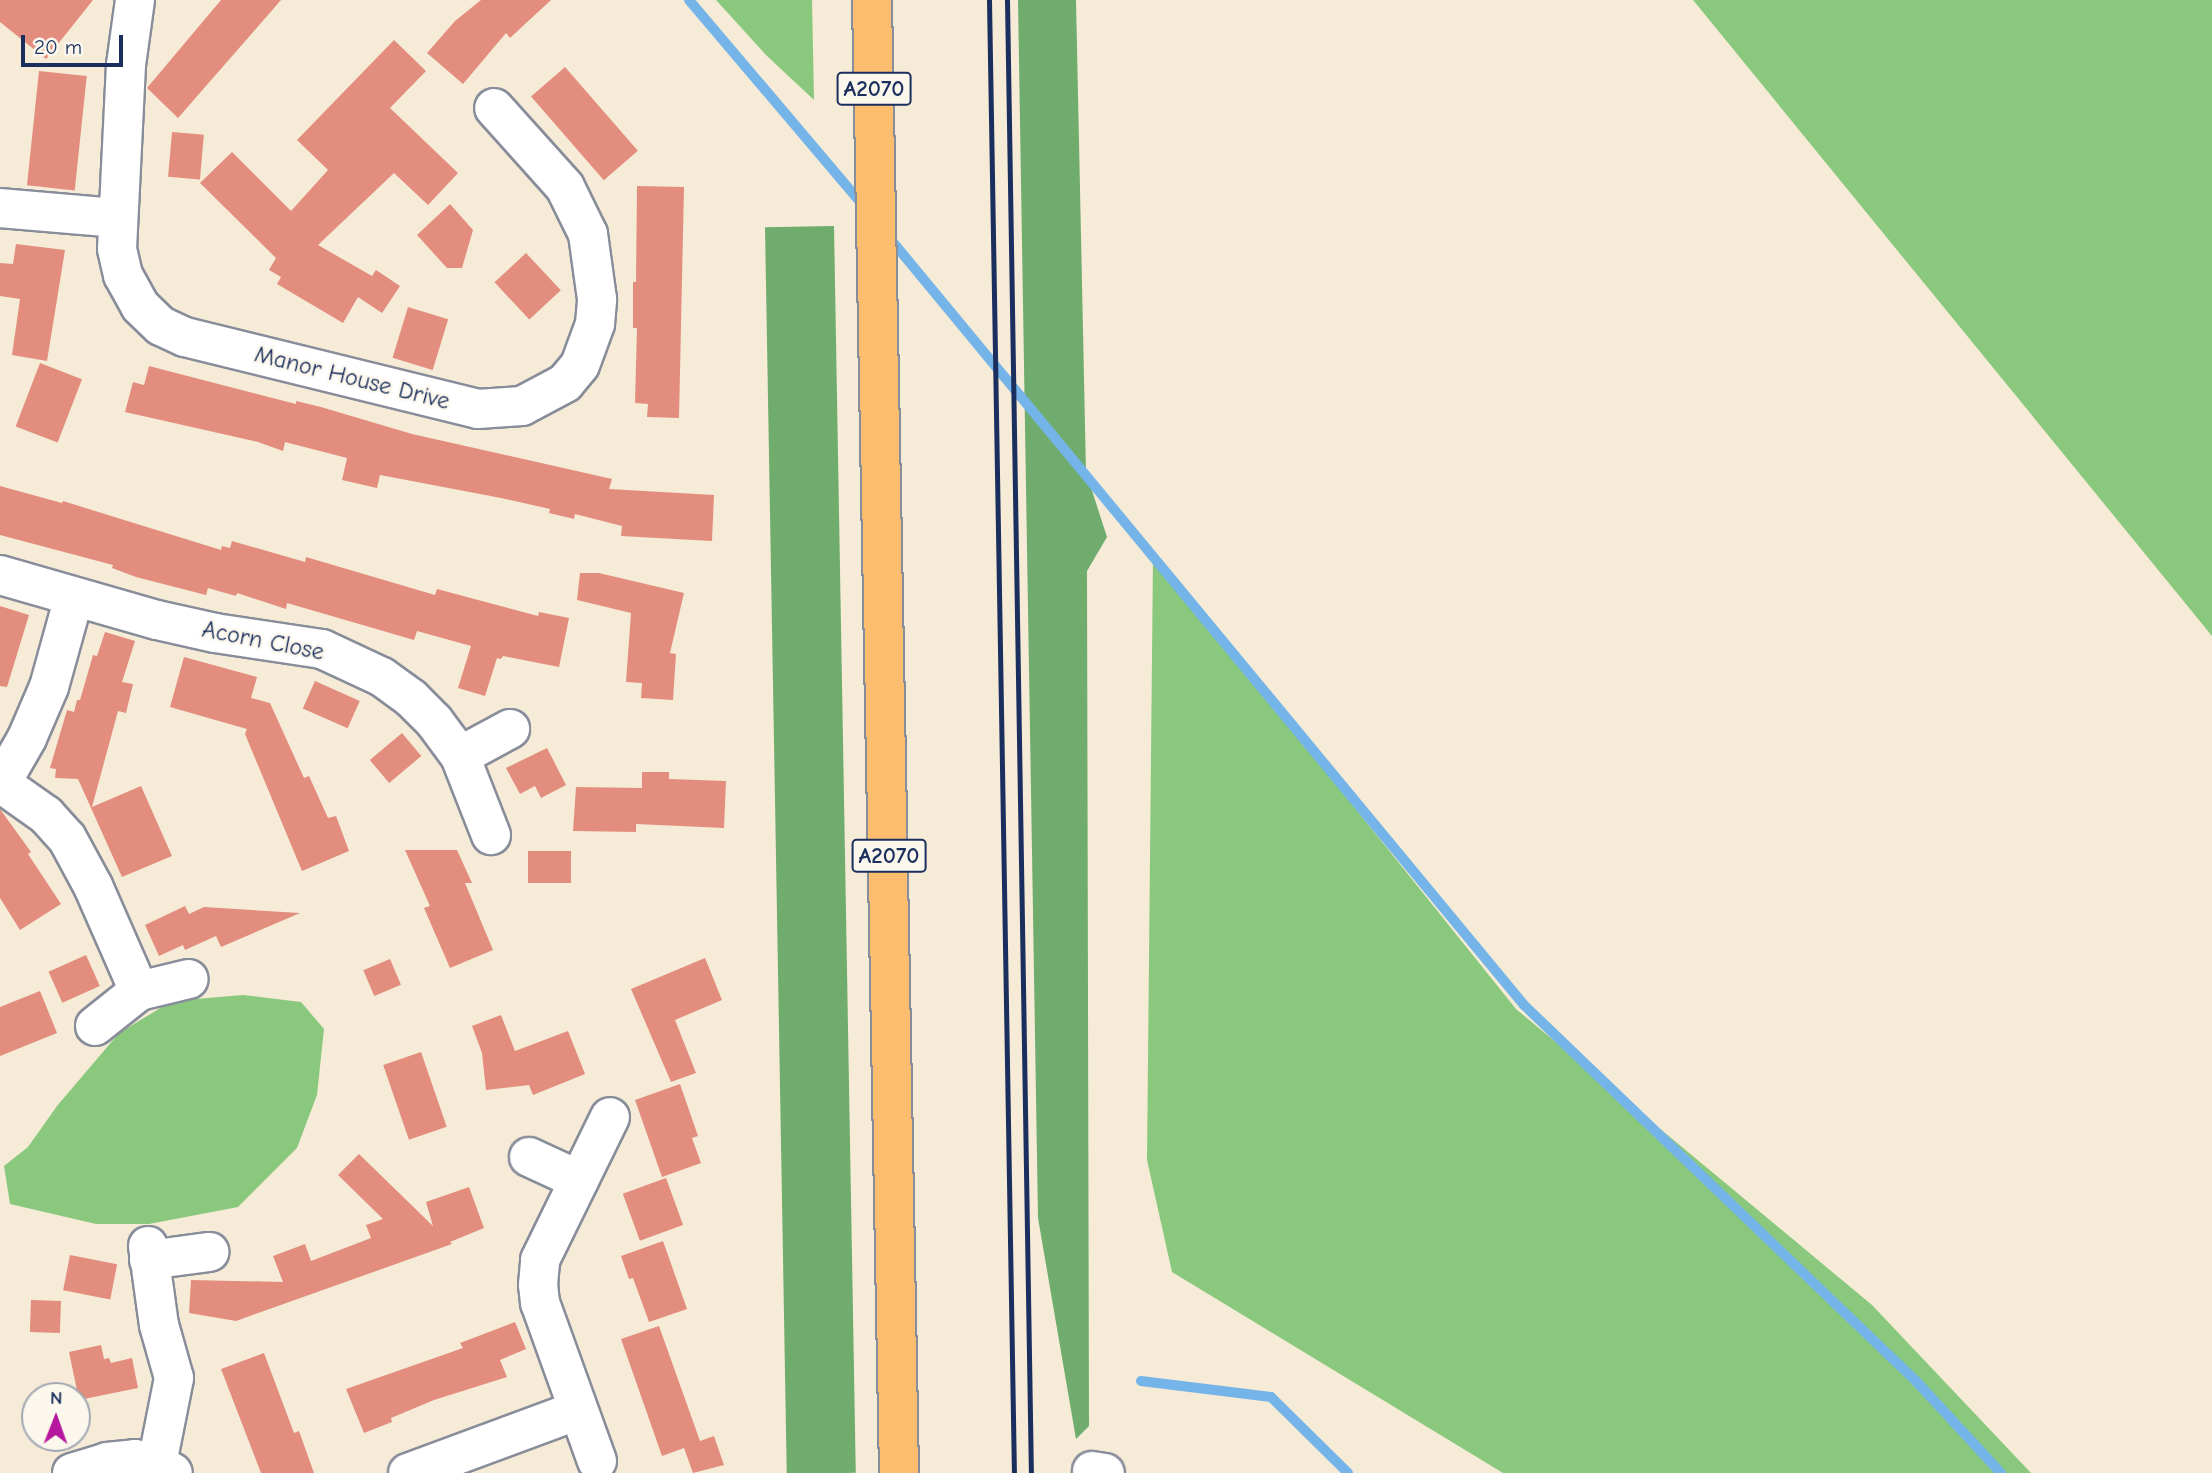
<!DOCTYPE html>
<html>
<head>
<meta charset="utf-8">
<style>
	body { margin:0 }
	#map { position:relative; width:2212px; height:1473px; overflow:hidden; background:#f6ebd7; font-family:"Comic Neue",sans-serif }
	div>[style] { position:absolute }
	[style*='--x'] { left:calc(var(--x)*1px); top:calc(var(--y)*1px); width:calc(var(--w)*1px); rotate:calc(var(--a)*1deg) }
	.green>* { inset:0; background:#8ac87e }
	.forest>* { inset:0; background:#6fac6d; transform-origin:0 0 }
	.stream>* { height:10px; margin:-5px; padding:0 5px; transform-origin:5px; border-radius:5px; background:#74b4e8 }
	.building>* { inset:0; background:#e38d7e; transform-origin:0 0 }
	.roads { filter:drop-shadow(2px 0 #888d9a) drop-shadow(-2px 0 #888d9a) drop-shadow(0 2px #888d9a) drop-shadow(0 -2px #888d9a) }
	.minor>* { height:38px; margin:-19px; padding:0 19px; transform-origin:19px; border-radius:19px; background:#fff }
	.highway>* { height:38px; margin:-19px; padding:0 19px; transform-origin:19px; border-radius:19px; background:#fcbd6f }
	.rail>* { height:5px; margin:-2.5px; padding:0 2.5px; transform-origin:2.5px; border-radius:2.5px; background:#1b2f5e }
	span { translate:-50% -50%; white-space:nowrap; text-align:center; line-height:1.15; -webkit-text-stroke:5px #fbf7ec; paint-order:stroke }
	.shield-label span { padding:2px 5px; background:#fbf7ec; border:2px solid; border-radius:5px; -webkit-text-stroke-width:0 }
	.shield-label { font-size:23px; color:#1b2f5e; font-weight:700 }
	.street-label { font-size:24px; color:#1b2f5e }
	.north { position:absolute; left:21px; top:1382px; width:70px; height:70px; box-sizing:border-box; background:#fbf7ec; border:2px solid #a1a7b3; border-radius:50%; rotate:1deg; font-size:19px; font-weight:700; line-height:28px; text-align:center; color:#1b2f5e }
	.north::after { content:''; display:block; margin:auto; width:24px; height:32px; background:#b5179e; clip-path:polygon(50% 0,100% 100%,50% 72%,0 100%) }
	.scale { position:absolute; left:21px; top:35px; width:102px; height:32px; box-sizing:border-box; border:4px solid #1b2f5e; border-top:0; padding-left:9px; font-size:21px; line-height:24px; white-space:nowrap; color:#1b2f5e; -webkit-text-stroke:5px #fbf7ec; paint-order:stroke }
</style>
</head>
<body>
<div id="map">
	<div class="green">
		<i style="clip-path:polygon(716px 0,812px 0,814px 100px,766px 55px)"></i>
		<i style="clip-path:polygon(1693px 0,2212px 0,2212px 636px)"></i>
		<i style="clip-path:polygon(1153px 556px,1516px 1009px,1872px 1305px,2031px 1473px,1503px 1473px,1172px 1272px,1147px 1160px)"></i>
		<i style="clip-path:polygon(243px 995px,301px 1002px,324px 1029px,317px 1095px,297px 1148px,238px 1207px,149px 1224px,96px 1224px,10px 1204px,4px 1166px,28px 1147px,57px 1106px,119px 1033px,172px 1001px)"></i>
	</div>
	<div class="forest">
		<i style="clip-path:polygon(1018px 0,1076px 0,1086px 472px,1107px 537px,1087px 571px,1089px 1426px,1076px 1439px,1038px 1218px)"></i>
		<i style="left:834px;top:226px;width:1247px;height:69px;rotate:89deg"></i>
	</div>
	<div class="stream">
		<i style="--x:689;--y:0;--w:270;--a:49.7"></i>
		<i style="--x:887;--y:235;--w:999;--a:50.4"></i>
		<i style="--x:1524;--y:1005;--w:543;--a:43.81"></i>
		<i style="--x:1916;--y:1381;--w:125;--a:47.3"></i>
		<i style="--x:1141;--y:1381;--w:131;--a:7"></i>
		<i style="--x:1271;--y:1397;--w:108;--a:44.6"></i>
	</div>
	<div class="building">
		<i style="clip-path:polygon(0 0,93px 0,46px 59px,0 22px)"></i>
		<i style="clip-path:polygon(221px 0,281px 0,178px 118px,147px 88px)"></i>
		<i style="clip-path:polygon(481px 0,551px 0,510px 38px,506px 33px,463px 84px,427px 53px,455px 21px)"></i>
		<i style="clip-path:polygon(394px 40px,426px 71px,390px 108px,458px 173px,428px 205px,394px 173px,318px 245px,372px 276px,376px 270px,400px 286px,382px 313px,358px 297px,343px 323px,277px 284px,281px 277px,269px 270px,276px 258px,200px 183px,232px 152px,291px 211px,328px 170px,297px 140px)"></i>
		<i style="left:565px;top:67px;width:111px;height:45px;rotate:49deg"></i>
		<i style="left:39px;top:71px;width:48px;height:115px;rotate:6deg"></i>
		<i style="left:172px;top:132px;width:32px;height:45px;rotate:5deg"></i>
		<i style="clip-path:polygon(637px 186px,684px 187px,679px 418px,647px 417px,648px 404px,635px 403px,637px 328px,633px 328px,633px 282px,636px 282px)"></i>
		<i style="clip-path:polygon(450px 204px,473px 230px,462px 268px,447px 268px,417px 235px)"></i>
		<i style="clip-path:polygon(16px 244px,65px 250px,47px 361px,12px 355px,20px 299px,0 296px,0 263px,13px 264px)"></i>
		<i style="left:526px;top:253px;width:51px;height:43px;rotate:47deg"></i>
		<i style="left:408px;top:307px;width:42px;height:53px;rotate:17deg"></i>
		<i style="left:40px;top:363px;width:45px;height:68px;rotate:21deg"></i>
		<i style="clip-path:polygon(149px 366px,296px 404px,296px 401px,321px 407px,412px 434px,612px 479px,609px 489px,714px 495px,712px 541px,621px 536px,622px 526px,575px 514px,574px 519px,549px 513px,550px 509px,501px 498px,380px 475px,377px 488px,342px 480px,347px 458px,285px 442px,283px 451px,258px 442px,125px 412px,133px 382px,144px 385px)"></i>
		<i style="clip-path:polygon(0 486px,62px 503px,63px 501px,221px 550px,222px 546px,230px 548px,232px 541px,305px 562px,306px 557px,435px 595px,437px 589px,538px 616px,539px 612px,569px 618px,559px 667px,503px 656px,501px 659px,497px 658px,485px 696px,458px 688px,471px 646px,417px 631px,414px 640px,287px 603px,286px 609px,237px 593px,236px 596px,208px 588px,206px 595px,136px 577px,112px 568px,113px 565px,0 535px)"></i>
		<i style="clip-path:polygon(580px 573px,599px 573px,684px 593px,670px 653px,676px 654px,673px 700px,641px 698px,642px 683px,626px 682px,631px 613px,577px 600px)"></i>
		<i style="clip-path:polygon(0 606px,29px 615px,7px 687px,0 686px)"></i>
		<i style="clip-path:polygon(105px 632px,135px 641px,122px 682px,133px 684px,126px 713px,118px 711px,92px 807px,141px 786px,172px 856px,122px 877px,78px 779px,55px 778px,56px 769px,50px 768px,67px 710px,74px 712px,77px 700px,80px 700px,93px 655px,97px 656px)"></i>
		<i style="clip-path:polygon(184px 657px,257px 677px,251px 698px,270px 703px,304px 778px,309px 776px,328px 818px,336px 816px,349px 851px,302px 871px,245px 734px,247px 729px,170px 707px)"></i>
		<i style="left:315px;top:681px;width:49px;height:30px;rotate:24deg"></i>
		<i style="left:402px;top:733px;width:30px;height:42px;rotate:50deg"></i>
		<i style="clip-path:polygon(547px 748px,566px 785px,541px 798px,535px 786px,520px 794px,506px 768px)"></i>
		<i style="clip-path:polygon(642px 772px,669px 772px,669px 779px,726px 781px,724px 828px,636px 824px,636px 832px,573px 831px,576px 787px,642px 788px)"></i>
		<i style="clip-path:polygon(0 809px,31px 852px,28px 854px,61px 904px,20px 930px,0 898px)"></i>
		<i style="clip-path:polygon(405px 850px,457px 850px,472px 883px,465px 883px,493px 950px,450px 968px,424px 908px,430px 906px)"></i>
		<i style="left:528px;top:851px;width:43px;height:32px"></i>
		<i style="clip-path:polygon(185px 906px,189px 914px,204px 907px,300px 913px,221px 947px,216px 936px,185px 950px,183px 945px,159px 956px,145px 925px)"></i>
		<i style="left:86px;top:955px;width:34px;height:41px;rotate:66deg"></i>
		<i style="clip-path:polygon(705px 958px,722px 1000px,675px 1020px,696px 1073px,671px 1082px,631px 989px)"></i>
		<i style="left:390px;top:959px;width:28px;height:29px;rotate:67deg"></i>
		<i style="clip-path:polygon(40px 991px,57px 1033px,0 1056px,0 1007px)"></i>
		<i style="clip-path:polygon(501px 1015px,515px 1051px,568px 1031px,585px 1074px,533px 1095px,529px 1085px,486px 1090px,482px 1053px,472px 1026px)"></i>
		<i style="left:421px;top:1052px;width:79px;height:40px;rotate:71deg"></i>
		<i style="clip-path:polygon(680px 1084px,698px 1136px,692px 1138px,701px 1163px,662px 1177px,635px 1100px)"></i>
		<i style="clip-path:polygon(359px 1154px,433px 1226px,426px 1202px,469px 1187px,484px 1228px,450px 1242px,452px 1244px,236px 1321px,189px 1313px,191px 1280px,283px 1282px,273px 1256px,305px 1244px,311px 1261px,371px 1238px,366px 1225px,383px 1219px,338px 1175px)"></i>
		<i style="left:666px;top:1178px;width:50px;height:46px;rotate:70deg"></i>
		<i style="clip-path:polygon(663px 1241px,687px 1309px,649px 1322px,633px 1278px,629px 1279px,621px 1256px)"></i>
		<i style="left:70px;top:1255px;width:48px;height:36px;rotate:11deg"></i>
		<i style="left:31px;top:1300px;width:30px;height:32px;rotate:2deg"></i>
		<i style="clip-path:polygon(515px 1322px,526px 1349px,500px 1360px,507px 1377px,434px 1400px,391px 1418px,392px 1422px,364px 1433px,346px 1389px,463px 1348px,460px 1343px)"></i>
		<i style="clip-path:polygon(659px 1326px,700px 1441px,714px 1436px,724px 1465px,693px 1473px,684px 1448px,662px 1456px,621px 1339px)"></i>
		<i style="clip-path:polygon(101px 1345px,104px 1359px,109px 1358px,111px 1363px,132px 1358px,138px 1388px,79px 1400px,69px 1352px)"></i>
		<i style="clip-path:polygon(264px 1353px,294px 1433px,299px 1431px,314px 1473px,261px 1473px,221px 1369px)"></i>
	</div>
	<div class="roads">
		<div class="minor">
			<i style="--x:135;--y:0;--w:66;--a:97.9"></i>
			<i style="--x:126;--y:65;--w:184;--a:92.8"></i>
			<i style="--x:117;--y:249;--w:27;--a:77"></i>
			<i style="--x:123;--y:275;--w:35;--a:61"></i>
			<i style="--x:140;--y:306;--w:29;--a:44"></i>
			<i style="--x:161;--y:326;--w:26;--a:25"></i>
			<i style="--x:185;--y:337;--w:302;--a:13.8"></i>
			<i style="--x:478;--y:409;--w:44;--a:-3.9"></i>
			<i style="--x:522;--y:406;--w:49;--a:-28.1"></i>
			<i style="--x:565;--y:383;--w:23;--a:-50"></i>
			<i style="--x:580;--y:365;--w:44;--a:-69.9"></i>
			<i style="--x:595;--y:324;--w:25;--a:-85"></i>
			<i style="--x:597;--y:299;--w:66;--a:-97.9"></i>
			<i style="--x:588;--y:234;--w:52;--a:-116.1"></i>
			<i style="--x:565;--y:187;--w:106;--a:-131.9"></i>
			<i style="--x:0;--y:208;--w:117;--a:4.9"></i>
			<i style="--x:0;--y:575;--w:163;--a:16"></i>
			<i style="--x:157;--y:620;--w:59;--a:12.6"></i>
			<i style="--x:215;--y:633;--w:108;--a:8.5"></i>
			<i style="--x:322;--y:649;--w:66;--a:25"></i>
			<i style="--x:382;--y:677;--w:36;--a:36"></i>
			<i style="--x:411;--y:698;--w:33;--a:45"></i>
			<i style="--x:434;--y:721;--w:44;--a:53.4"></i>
			<i style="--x:460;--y:756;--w:85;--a:68.6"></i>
			<i style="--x:460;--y:756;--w:57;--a:-28.4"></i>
			<i style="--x:2;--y:784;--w:54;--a:35.2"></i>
			<i style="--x:46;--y:815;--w:31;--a:48"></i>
			<i style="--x:67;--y:838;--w:55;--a:61.6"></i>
			<i style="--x:93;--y:886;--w:115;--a:66.3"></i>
			<i style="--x:0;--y:785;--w:54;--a:-60.1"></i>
			<i style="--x:27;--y:738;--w:56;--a:-66.7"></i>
			<i style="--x:49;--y:687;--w:93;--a:-74.5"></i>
			<i style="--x:95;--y:1026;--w:56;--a:-38.5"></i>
			<i style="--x:139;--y:991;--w:51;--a:-13.5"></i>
			<i style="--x:529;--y:1157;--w:55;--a:24.7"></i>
			<i style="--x:148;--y:1246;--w:80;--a:82.1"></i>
			<i style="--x:159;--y:1325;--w:55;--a:74.2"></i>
			<i style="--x:174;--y:1378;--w:88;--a:101.2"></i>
			<i style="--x:149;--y:1260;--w:61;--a:-7.6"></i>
			<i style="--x:597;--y:1461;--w:168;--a:-109.8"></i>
			<i style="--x:540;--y:1303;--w:18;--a:-96"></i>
			<i style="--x:538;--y:1285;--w:25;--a:-85"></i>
			<i style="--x:540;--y:1260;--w:159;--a:-63.9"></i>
			<i style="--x:1092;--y:1471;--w:13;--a:9"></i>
			<i style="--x:72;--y:1473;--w:37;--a:-17"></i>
			<i style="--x:107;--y:1462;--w:28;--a:-6"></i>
			<i style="--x:135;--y:1459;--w:23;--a:13"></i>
			<i style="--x:157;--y:1464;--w:18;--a:29"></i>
			<i style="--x:408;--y:1473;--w:181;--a:-20.3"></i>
		</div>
		<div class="highway">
			<i style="--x:872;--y:0;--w:1473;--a:88.95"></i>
		</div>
	</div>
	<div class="rail">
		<i style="--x:989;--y:0;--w:1473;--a:89.03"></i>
		<i style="--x:1007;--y:0;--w:1473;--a:89.07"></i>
	</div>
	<div class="shield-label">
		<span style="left:874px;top:89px">A2070</span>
		<span style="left:889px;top:856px">A2070</span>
	</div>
	<div class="street-label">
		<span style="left:352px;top:378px;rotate:14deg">Manor House Drive</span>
		<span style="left:263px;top:641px;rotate:11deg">Acorn Close</span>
	</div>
	<div class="north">N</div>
	<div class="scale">20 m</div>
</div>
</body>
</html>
